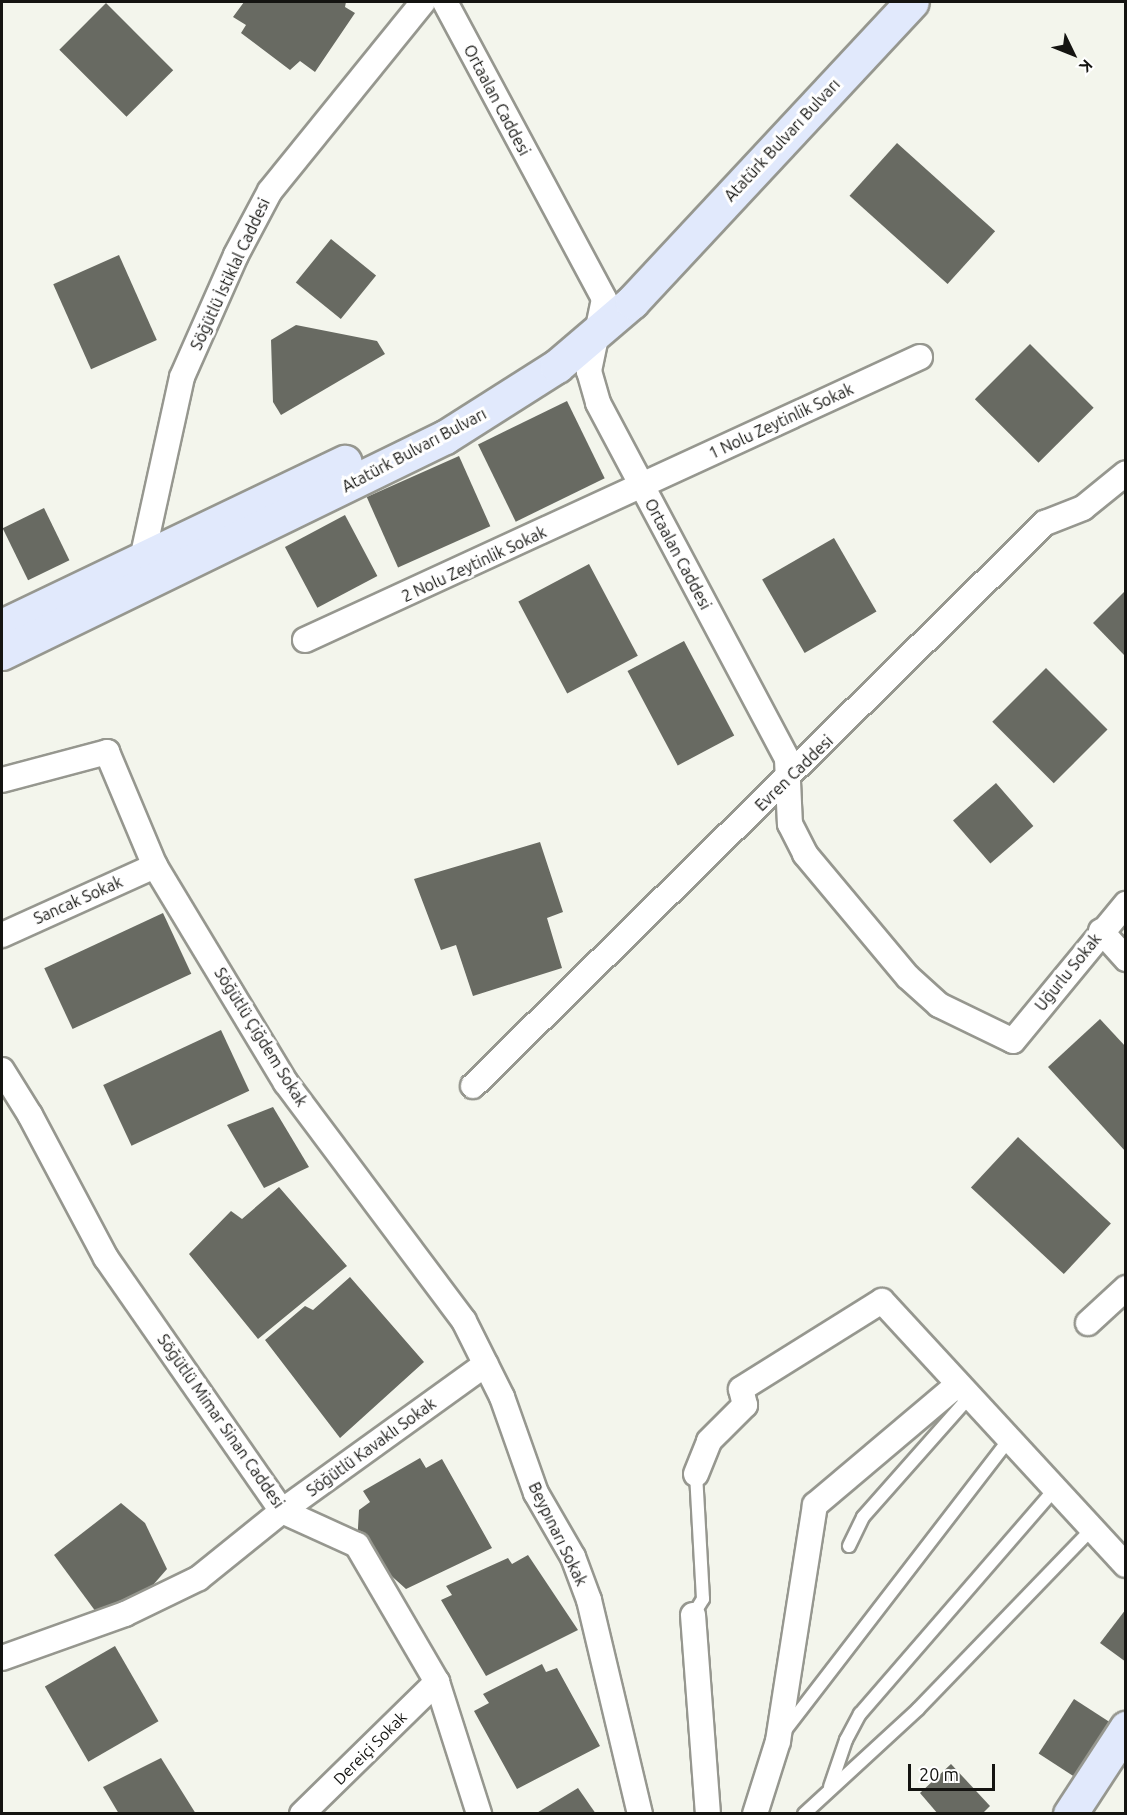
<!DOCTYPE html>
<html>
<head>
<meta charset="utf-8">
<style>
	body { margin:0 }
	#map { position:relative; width:1127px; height:1815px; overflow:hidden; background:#f3f5ec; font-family:Ubuntu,sans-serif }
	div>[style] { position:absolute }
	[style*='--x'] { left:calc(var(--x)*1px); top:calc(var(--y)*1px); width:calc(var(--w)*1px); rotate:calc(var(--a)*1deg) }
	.building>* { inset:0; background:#686a62; transform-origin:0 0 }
	.roads { filter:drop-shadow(2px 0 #96978f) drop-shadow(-2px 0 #96978f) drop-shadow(0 2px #96978f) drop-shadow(0 -2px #96978f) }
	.lane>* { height:12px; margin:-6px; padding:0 6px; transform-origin:6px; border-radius:6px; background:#fff }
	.street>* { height:24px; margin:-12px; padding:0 12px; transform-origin:12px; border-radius:12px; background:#fff }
	.secondary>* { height:33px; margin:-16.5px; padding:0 16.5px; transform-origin:16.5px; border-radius:16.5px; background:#e1e9fc }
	span { translate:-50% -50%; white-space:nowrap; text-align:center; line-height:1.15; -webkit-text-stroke:6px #fff; paint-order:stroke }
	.street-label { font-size:16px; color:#141411 }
	.frame { position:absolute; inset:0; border:3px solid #141411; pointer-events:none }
	.north { position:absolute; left:1043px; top:24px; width:60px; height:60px; -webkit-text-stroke:4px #fff; paint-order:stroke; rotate:133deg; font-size:16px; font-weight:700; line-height:24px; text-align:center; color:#141411 }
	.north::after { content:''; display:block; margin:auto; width:21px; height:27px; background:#141411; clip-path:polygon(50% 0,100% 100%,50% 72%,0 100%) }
	.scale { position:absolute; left:908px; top:1764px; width:87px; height:27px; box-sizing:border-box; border:3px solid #141411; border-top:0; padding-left:8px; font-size:18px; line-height:21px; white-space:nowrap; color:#141411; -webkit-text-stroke:4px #fff; paint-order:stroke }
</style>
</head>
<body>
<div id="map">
	<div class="building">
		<i style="clip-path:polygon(244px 2px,346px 2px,345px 7px,355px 13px,315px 72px,300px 61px,290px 70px,241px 33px,246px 25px,233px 17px)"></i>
		<i style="left:106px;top:3px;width:95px;height:66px;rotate:45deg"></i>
		<i style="left:897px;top:143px;width:132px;height:71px;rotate:42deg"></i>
		<i style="left:331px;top:239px;width:58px;height:56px;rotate:39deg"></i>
		<i style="left:119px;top:255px;width:93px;height:72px;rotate:66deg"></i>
		<i style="clip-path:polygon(296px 325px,377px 341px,385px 354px,281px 415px,273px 402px,271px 340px)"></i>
		<i style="left:1030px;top:344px;width:90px;height:78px;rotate:45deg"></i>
		<i style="left:567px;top:401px;width:86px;height:99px;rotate:64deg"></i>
		<i style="left:459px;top:456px;width:77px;height:101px;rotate:66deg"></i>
		<i style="left:44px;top:508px;width:58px;height:46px;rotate:64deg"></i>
		<i style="left:345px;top:515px;width:69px;height:68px;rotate:62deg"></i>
		<i style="left:834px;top:538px;width:85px;height:83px;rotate:60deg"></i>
		<i style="left:589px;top:564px;width:104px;height:80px;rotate:62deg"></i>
		<i style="clip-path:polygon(1126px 590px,1126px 657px,1093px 623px)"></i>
		<i style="left:684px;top:641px;width:107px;height:64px;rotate:62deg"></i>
		<i style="left:1046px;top:668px;width:87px;height:76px;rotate:45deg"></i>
		<i style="left:996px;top:783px;width:57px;height:57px;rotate:49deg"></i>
		<i style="clip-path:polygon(540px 842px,563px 912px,547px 918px,562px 968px,473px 996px,456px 945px,441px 950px,414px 879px)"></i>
		<i style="left:163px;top:913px;width:67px;height:131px;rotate:65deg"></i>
		<i style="clip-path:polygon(1100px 1019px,1126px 1047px,1126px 1152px,1048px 1067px)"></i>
		<i style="left:221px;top:1030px;width:67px;height:130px;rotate:65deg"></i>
		<i style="clip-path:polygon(273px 1107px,309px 1167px,264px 1188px,227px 1125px)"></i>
		<i style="left:1018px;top:1137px;width:127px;height:69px;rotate:43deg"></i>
		<i style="clip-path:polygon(279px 1187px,347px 1266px,258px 1339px,189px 1254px,231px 1211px,242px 1219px)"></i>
		<i style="clip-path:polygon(350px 1277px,424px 1362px,340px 1438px,265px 1340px,305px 1306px,313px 1310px)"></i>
		<i style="clip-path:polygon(420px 1458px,426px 1468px,442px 1459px,492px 1548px,406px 1589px,357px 1545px,359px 1510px,370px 1502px,363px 1491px)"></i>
		<i style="clip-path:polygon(121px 1503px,145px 1523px,167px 1569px,153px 1585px,107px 1617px,96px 1612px,54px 1555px)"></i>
		<i style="clip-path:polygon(528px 1555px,578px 1630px,486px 1676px,441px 1600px,452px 1595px,446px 1586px,508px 1558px,512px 1564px)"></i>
		<i style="clip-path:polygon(1126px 1609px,1126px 1662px,1100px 1643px)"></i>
		<i style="left:115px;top:1646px;width:87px;height:81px;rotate:60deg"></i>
		<i style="clip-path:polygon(542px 1664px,546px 1672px,557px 1668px,600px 1746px,517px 1789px,474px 1711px,489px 1703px,483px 1694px)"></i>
		<i style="left:1074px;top:1699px;width:53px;height:65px;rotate:33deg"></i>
		<i style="clip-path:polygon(161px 1758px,196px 1814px,119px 1814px,103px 1787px)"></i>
		<i style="clip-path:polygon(951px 1764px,990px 1806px,982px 1814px,938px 1814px,920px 1793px)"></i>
		<i style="clip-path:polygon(578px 1788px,596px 1814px,535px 1814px)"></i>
	</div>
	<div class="roads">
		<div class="lane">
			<i style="--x:849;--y:1546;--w:32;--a:-64"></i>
			<i style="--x:863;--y:1517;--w:162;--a:-48.5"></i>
			<i style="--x:693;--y:1615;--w:19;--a:-58"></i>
			<i style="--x:703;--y:1599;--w:125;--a:-93.2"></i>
			<i style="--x:783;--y:1733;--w:370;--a:-52.4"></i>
			<i style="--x:830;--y:1787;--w:50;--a:-71.2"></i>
			<i style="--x:846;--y:1740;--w:30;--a:-62"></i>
			<i style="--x:860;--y:1714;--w:298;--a:-49.1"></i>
			<i style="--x:804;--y:1814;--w:155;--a:-42.6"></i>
			<i style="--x:918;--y:1709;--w:250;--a:-46"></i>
		</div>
		<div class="street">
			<i style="--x:445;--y:2;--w:337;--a:61.8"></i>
			<i style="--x:604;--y:299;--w:74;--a:101.8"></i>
			<i style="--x:589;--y:371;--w:33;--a:74"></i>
			<i style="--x:598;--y:403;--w:403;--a:62"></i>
			<i style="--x:787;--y:759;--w:65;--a:87.4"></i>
			<i style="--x:790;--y:824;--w:34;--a:63"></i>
			<i style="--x:805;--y:854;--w:160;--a:50.1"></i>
			<i style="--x:908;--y:977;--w:42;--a:42.1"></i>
			<i style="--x:939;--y:1005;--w:82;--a:25.9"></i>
			<i style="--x:1013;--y:1041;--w:178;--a:-50.5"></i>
			<i style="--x:142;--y:559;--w:186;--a:-77.6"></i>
			<i style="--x:182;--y:377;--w:133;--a:-66.1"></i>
			<i style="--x:236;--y:255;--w:72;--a:-62"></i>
			<i style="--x:270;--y:191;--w:243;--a:-51"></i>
			<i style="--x:305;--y:640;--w:677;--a:-24.71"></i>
			<i style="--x:2;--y:780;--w:109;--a:-14.9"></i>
			<i style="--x:107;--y:752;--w:124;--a:67.2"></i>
			<i style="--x:155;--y:866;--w:253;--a:58.9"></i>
			<i style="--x:286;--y:1083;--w:297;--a:53.2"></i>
			<i style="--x:464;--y:1321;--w:85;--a:63.4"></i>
			<i style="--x:502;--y:1397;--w:102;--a:70.5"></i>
			<i style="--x:536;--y:1493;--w:74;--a:60"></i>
			<i style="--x:573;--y:1557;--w:46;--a:69.6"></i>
			<i style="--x:589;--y:1600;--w:220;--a:76.6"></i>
			<i style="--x:1101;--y:931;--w:38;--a:48"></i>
			<i style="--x:2;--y:935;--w:168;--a:-24.3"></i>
			<i style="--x:2;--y:1070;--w:53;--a:58.1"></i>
			<i style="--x:30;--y:1115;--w:162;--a:62"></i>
			<i style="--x:106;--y:1258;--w:308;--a:55.2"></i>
			<i style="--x:282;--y:1511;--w:82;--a:24.4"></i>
			<i style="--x:357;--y:1545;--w:159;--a:59.7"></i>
			<i style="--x:437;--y:1682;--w:139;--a:72.3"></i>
			<i style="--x:473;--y:1086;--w:803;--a:-44.55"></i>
			<i style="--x:1045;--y:523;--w:41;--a:-21.5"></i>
			<i style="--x:1083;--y:508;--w:55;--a:-39.1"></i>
			<i style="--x:1088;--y:1323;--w:52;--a:-42.6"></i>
			<i style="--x:696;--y:1474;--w:35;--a:-68"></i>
			<i style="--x:709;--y:1441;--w:51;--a:-45"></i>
			<i style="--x:745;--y:1405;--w:16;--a:-104"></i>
			<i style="--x:741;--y:1389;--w:166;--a:-32"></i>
			<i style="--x:882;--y:1301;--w:359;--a:47.3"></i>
			<i style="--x:693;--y:1615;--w:200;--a:85.7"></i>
			<i style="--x:2;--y:1658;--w:131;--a:-19.7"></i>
			<i style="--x:125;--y:1614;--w:82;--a:-25.9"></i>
			<i style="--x:199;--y:1578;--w:107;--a:-38.9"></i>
			<i style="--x:282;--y:1511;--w:251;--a:-35.8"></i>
			<i style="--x:302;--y:1814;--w:189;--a:-44.4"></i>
			<i style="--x:755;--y:1814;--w:77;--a:-72.5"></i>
			<i style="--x:778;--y:1741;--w:239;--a:-81.1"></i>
			<i style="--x:815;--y:1505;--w:187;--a:-40.2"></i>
		</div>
		<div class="secondary">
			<i style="--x:2;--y:626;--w:380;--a:-25.6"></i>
			<i style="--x:2;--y:653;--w:493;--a:-26"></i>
			<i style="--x:445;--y:437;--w:133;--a:-32.4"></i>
			<i style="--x:557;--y:366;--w:99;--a:-40.5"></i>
			<i style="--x:632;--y:302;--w:410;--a:-47"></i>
			<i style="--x:1070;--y:1814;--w:103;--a:-56.9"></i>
		</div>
	</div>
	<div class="street-label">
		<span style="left:497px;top:100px;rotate:62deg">Ortaalan Caddesi</span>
		<span style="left:782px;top:140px;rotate:-47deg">Atatürk Bulvarı Bulvarı</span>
		<span style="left:230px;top:274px;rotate:-65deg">Söğütlü İstiklal Caddesi</span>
		<span style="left:781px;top:421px;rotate:-25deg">1 Nolu Zeytinlik Sokak</span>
		<span style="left:414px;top:450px;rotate:-28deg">Atatürk Bulvarı Bulvarı</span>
		<span style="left:678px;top:554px;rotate:62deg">Ortaalan Caddesi</span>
		<span style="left:474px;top:564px;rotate:-25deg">2 Nolu Zeytinlik Sokak</span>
		<span style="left:794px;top:773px;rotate:-44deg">Evren Caddesi</span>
		<span style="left:78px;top:900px;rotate:-24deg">Sancak Sokak</span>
		<span style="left:1068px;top:972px;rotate:-51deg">Uğurlu Sokak</span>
		<span style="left:261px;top:1037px;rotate:58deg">Söğütlü Çiğdem Sokak</span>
		<span style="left:221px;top:1421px;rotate:55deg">Söğütlü Mimar Sinan Caddesi</span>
		<span style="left:371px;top:1447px;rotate:-36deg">Söğütlü Kavaklı Sokak</span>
		<span style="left:558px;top:1534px;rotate:64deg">Beypınarı Sokak</span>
		<span style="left:370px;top:1748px;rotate:-45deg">Dereiçi Sokak</span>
	</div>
	<div class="frame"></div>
	<div class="north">K</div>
	<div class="scale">20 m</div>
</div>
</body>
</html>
